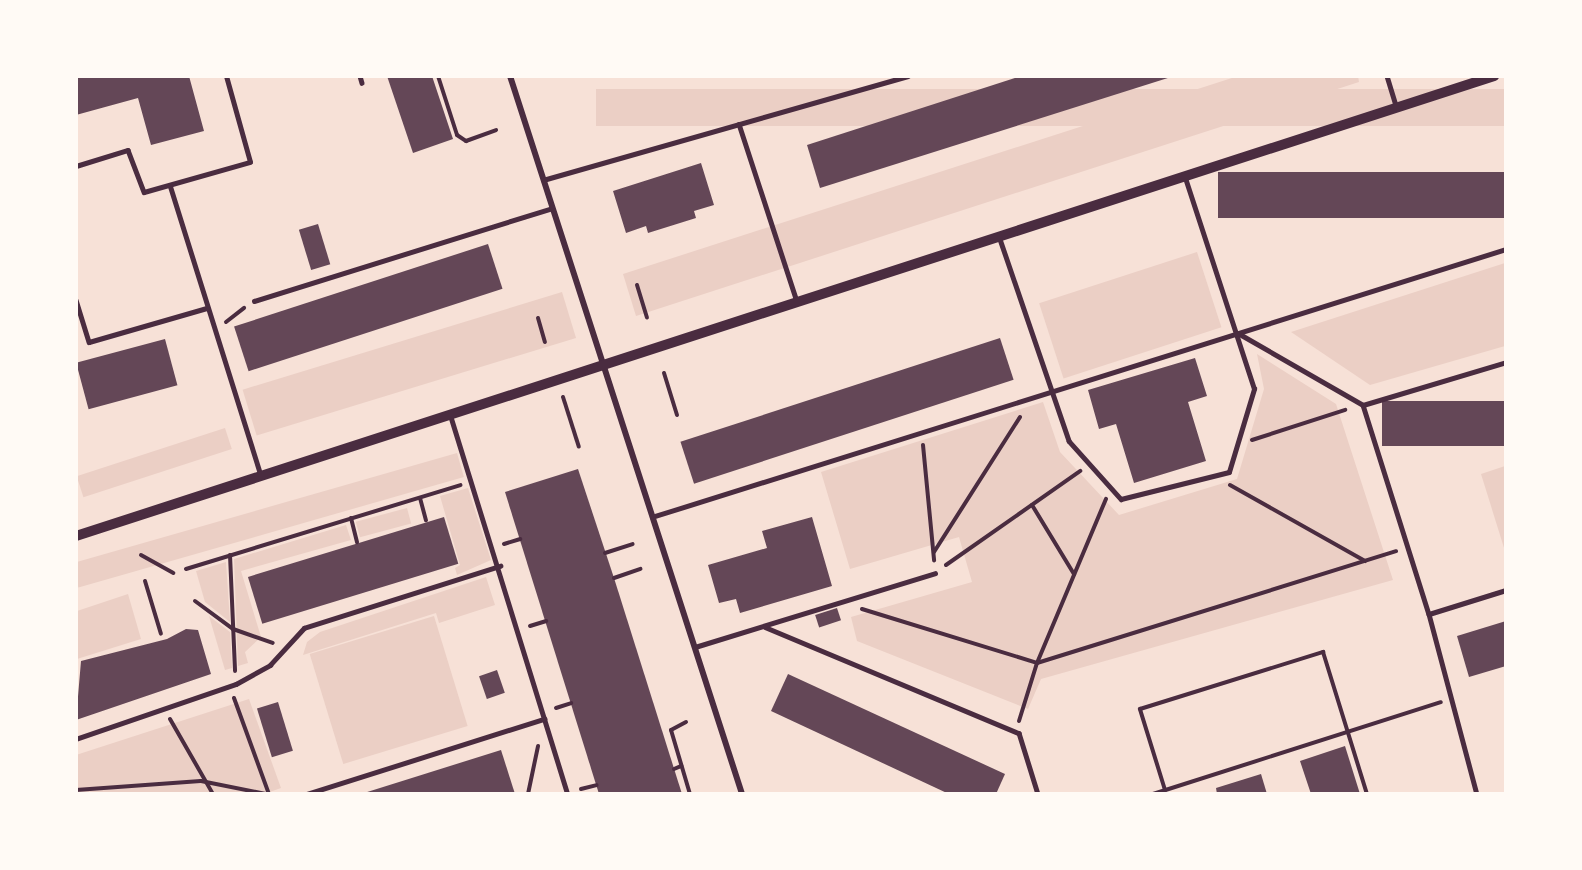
<!DOCTYPE html>
<html>
<head>
<meta charset="utf-8">
<style>
  body { margin:0 }
  #map { position:relative; width:1582px; height:870px; overflow:hidden; background:#f7e1d7; font-family:"Golos Text",sans-serif }
  div>[style] { position:absolute }
  [style*='--x'] { left:calc(var(--x)*1px); top:calc(var(--y)*1px); width:calc(var(--w)*1px); rotate:calc(var(--a)*1deg) }
  .green>* { inset:0; background:#ebcfc5; transform-origin:0 0 }
  .building>* { inset:0; background:#644757; transform-origin:0 0 }
  .path>* { height:4px; margin:-2px; padding:0 2px; transform-origin:2px; border-radius:2px; background:#4a2c40 }
  .service>* { height:4.5px; margin:-2.25px; padding:0 2.25px; transform-origin:2.25px; border-radius:2.25px; background:#4a2c40 }
  .minor>* { height:6px; margin:-3px; padding:0 3px; transform-origin:3px; border-radius:3px; background:#4a2c40 }
  .tertiary>* { height:10px; margin:-5px; padding:0 5px; transform-origin:5px; border-radius:5px; background:#4a2c40 }
  span { translate:-50% -50%; white-space:nowrap; text-align:center; line-height:1.15; -webkit-text-stroke:6px #fffaf5; paint-order:stroke }
  .frame { position:absolute; inset:0; border:78px solid #fffaf5; pointer-events:none }
</style>
</head>
<body>
<div id="map">
  <div class="green">
    <i style="clip-path:polygon(1358px 76px,1359px 82px,636px 316px,623px 274px,1235px 77px)"></i>
    <i style="left:1505px;top:89px;width:37px;height:909px;rotate:90deg"></i>
    <i style="left:1197px;top:252px;width:79px;height:166px;rotate:72deg"></i>
    <i style="clip-path:polygon(1505px 263px,1505px 346px,1370px 385px,1291px 332px)"></i>
    <i style="left:562px;top:292px;width:48px;height:334px;rotate:73deg"></i>
    <i style="clip-path:polygon(1257px 354px,1336px 404px,1393px 580px,1041px 679px,1028px 709px,857px 641px,851px 617px,972px 582px,959px 537px,850px 569px,821px 472px,1043px 402px,1060px 452px,1119px 515px,1237px 479px,1264px 389px)"></i>
    <i style="left:225px;top:428px;width:22px;height:156px;rotate:72deg"></i>
    <i style="left:457px;top:453px;width:25px;height:401px;rotate:74deg"></i>
    <i style="clip-path:polygon(1505px 466px,1506px 466px,1505px 551px,1481px 474px)"></i>
    <i style="clip-path:polygon(468px 488px,491px 560px,457px 575px,455px 568px,460px 565px,440px 496px)"></i>
    <i style="left:407px;top:508px;width:16px;height:53px;rotate:75deg"></i>
    <i style="clip-path:polygon(346px 525px,351px 540px,241px 571px,261px 637px,245px 652px,248px 663px,238px 666px,234px 559px)"></i>
    <i style="clip-path:polygon(226px 562px,230px 622px,205px 602px,196px 571px)"></i>
    <i style="clip-path:polygon(486px 577px,495px 605px,439px 623px,436px 613px,303px 655px,307px 642px,320px 632px)"></i>
    <i style="clip-path:polygon(128px 594px,141px 639px,77px 659px,77px 611px)"></i>
    <i style="clip-path:polygon(209px 616px,230px 632px,232px 668px,225px 670px)"></i>
    <i style="left:434px;top:616px;width:115px;height:130px;rotate:73deg"></i>
    <i style="clip-path:polygon(249px 699px,281px 788px,264px 794px,77px 793px,76px 755px)"></i>
  </div>
  <div class="building">
    <i style="clip-path:polygon(76px 76px,189px 76px,204px 131px,151px 145px,138px 98px,76px 115px)"></i>
    <i style="clip-path:polygon(387px 76px,432px 76px,453px 139px,413px 153px)"></i>
    <i style="clip-path:polygon(1021px 76px,1171px 77px,820px 188px,807px 145px)"></i>
    <i style="clip-path:polygon(701px 163px,714px 205px,694px 211px,696px 218px,648px 233px,646px 226px,626px 233px,613px 191px)"></i>
    <i style="left:1506px;top:172px;width:46px;height:288px;rotate:90deg"></i>
    <i style="left:318px;top:224px;width:42px;height:20px;rotate:73deg"></i>
    <i style="left:488px;top:244px;width:47px;height:267px;rotate:72deg"></i>
    <i style="left:1000px;top:338px;width:44px;height:336px;rotate:72deg"></i>
    <i style="left:165px;top:339px;width:48px;height:92px;rotate:75deg"></i>
    <i style="clip-path:polygon(1195px 358px,1207px 396px,1188px 402px,1206px 461px,1134px 483px,1116px 424px,1099px 429px,1088px 390px)"></i>
    <i style="left:1506px;top:401px;width:45px;height:124px;rotate:90deg"></i>
    <i style="clip-path:polygon(578px 469px,614px 578px,682px 794px,599px 794px,505px 492px)"></i>
    <i style="left:444px;top:517px;width:49px;height:205px;rotate:73deg"></i>
    <i style="clip-path:polygon(812px 517px,832px 586px,740px 613px,736px 599px,719px 603px,708px 565px,767px 548px,762px 531px)"></i>
    <i style="left:837px;top:608px;width:13px;height:23px;rotate:72deg"></i>
    <i style="clip-path:polygon(1506px 621px,1506px 666px,1469px 677px,1457px 636px)"></i>
    <i style="clip-path:polygon(186px 629px,198px 630px,211px 674px,76px 720px,81px 661px,167px 639px)"></i>
    <i style="left:497px;top:670px;width:24px;height:19px;rotate:71deg"></i>
    <i style="clip-path:polygon(788px 674px,1005px 774px,996px 794px,949px 794px,771px 711px)"></i>
    <i style="left:278px;top:702px;width:51px;height:22px;rotate:73deg"></i>
    <i style="clip-path:polygon(1345px 746px,1360px 794px,1311px 794px,1300px 761px)"></i>
    <i style="clip-path:polygon(501px 750px,515px 794px,364px 794px,364px 793px)"></i>
    <i style="clip-path:polygon(1261px 774px,1267px 794px,1217px 794px,1216px 788px)"></i>
  </div>
  <div class="path">
    <i style="--x:438;--y:76;--w:62;--a:72.1"></i>
    <i style="--x:457;--y:135;--w:11;--a:34"></i>
    <i style="--x:466;--y:141;--w:32;--a:-20"></i>
    <i style="--x:637;--y:285;--w:34;--a:73"></i>
    <i style="--x:538;--y:318;--w:25;--a:74"></i>
    <i style="--x:226;--y:322;--w:23;--a:-38"></i>
    <i style="--x:664;--y:373;--w:44;--a:72.8"></i>
    <i style="--x:563;--y:397;--w:52;--a:72.3"></i>
    <i style="--x:1252;--y:440;--w:98;--a:-17.9"></i>
    <i style="--x:923;--y:445;--w:116;--a:84.5"></i>
    <i style="--x:1230;--y:485;--w:155;--a:29.4"></i>
    <i style="--x:420;--y:498;--w:23;--a:75"></i>
    <i style="--x:1032;--y:505;--w:81;--a:58.7"></i>
    <i style="--x:351;--y:518;--w:25;--a:76"></i>
    <i style="--x:504;--y:544;--w:17;--a:-17"></i>
    <i style="--x:934;--y:552;--w:160;--a:-57.5"></i>
    <i style="--x:605;--y:553;--w:29;--a:-18"></i>
    <i style="--x:141;--y:555;--w:37;--a:29"></i>
    <i style="--x:230;--y:555;--w:116;--a:87.5"></i>
    <i style="--x:946;--y:565;--w:164;--a:-35"></i>
    <i style="--x:186;--y:569;--w:287;--a:-17"></i>
    <i style="--x:614;--y:578;--w:28;--a:-19"></i>
    <i style="--x:145;--y:581;--w:55;--a:73.2"></i>
    <i style="--x:195;--y:601;--w:47;--a:36.4"></i>
    <i style="--x:233;--y:629;--w:42;--a:19.3"></i>
    <i style="--x:862;--y:609;--w:183;--a:17.1"></i>
    <i style="--x:1037;--y:663;--w:178;--a:-67.2"></i>
    <i style="--x:530;--y:626;--w:17;--a:-17"></i>
    <i style="--x:234;--y:698;--w:102;--a:70"></i>
    <i style="--x:556;--y:708;--w:16;--a:-18"></i>
    <i style="--x:170;--y:719;--w:86;--a:60.2"></i>
    <i style="--x:1019;--y:721;--w:61;--a:-72.8"></i>
    <i style="--x:1037;--y:663;--w:376;--a:-17.3"></i>
    <i style="--x:686;--y:722;--w:17;--a:152"></i>
    <i style="--x:671;--y:730;--w:67;--a:73.5"></i>
    <i style="--x:674;--y:769;--w:8;--a:-23"></i>
    <i style="--x:581;--y:789;--w:16;--a:-14"></i>
    <i style="--x:76;--y:790;--w:125;--a:-4.1"></i>
    <i style="--x:201;--y:781;--w:66;--a:11.3"></i>
    <i style="--x:1165;--y:790;--w:85;--a:-107.2"></i>
    <i style="--x:1140;--y:709;--w:192;--a:-17.3"></i>
    <i style="--x:1323;--y:652;--w:149;--a:72.8"></i>
    <i style="--x:528;--y:794;--w:49;--a:-78.2"></i>
    <i style="--x:1153;--y:794;--w:302;--a:-17.7"></i>
  </div>
  <div class="service">
    <i style="--x:360;--y:76;--w:7;--a:74"></i>
    <i style="--x:1387;--y:76;--w:34;--a:73"></i>
    <i style="--x:739;--y:124;--w:186;--a:71.9"></i>
    <i style="--x:76;--y:166;--w:54;--a:-17.1"></i>
    <i style="--x:128;--y:150;--w:45;--a:69.1"></i>
    <i style="--x:144;--y:192;--w:110;--a:-15.8"></i>
    <i style="--x:250;--y:162;--w:89;--a:-105.6"></i>
    <i style="--x:543;--y:180;--w:379;--a:-15.9"></i>
    <i style="--x:170;--y:185;--w:304;--a:72.6"></i>
    <i style="--x:1000;--y:239;--w:213;--a:71.1"></i>
    <i style="--x:1069;--y:441;--w:78;--a:48.1"></i>
    <i style="--x:1121;--y:499;--w:111;--a:-14"></i>
    <i style="--x:1229;--y:472;--w:87;--a:-73.2"></i>
    <i style="--x:1254;--y:389;--w:222;--a:-108.1"></i>
    <i style="--x:76;--y:300;--w:44;--a:72.8"></i>
    <i style="--x:89;--y:342;--w:123;--a:-16.1"></i>
    <i style="--x:254;--y:301;--w:312;--a:-17.3"></i>
    <i style="--x:1238;--y:333;--w:144;--a:29.9"></i>
    <i style="--x:1363;--y:405;--w:149;--a:-16.7"></i>
    <i style="--x:1363;--y:405;--w:219;--a:72.5"></i>
    <i style="--x:1429;--y:614;--w:186;--a:75.1"></i>
    <i style="--x:451;--y:417;--w:395;--a:72.8"></i>
    <i style="--x:652;--y:517;--w:895;--a:-17.42"></i>
    <i style="--x:1429;--y:614;--w:81;--a:-17.3"></i>
    <i style="--x:765;--y:627;--w:275;--a:22.7"></i>
    <i style="--x:1019;--y:733;--w:64;--a:72.7"></i>
    <i style="--x:695;--y:647;--w:251;--a:-17.1"></i>
    <i style="--x:76;--y:739;--w:169;--a:-19"></i>
    <i style="--x:236;--y:684;--w:39;--a:-29"></i>
    <i style="--x:270;--y:665;--w:50;--a:-47.4"></i>
    <i style="--x:304;--y:628;--w:206;--a:-17.6"></i>
    <i style="--x:307;--y:794;--w:249;--a:-17.6"></i>
  </div>
  <div class="minor">
    <i style="--x:510;--y:76;--w:755;--a:72.09"></i>
  </div>
  <div class="tertiary">
    <i style="--x:76;--y:536;--w:1491;--a:-17.97"></i>
  </div>
  <div class="frame"></div>
</div>
</body>
</html>
